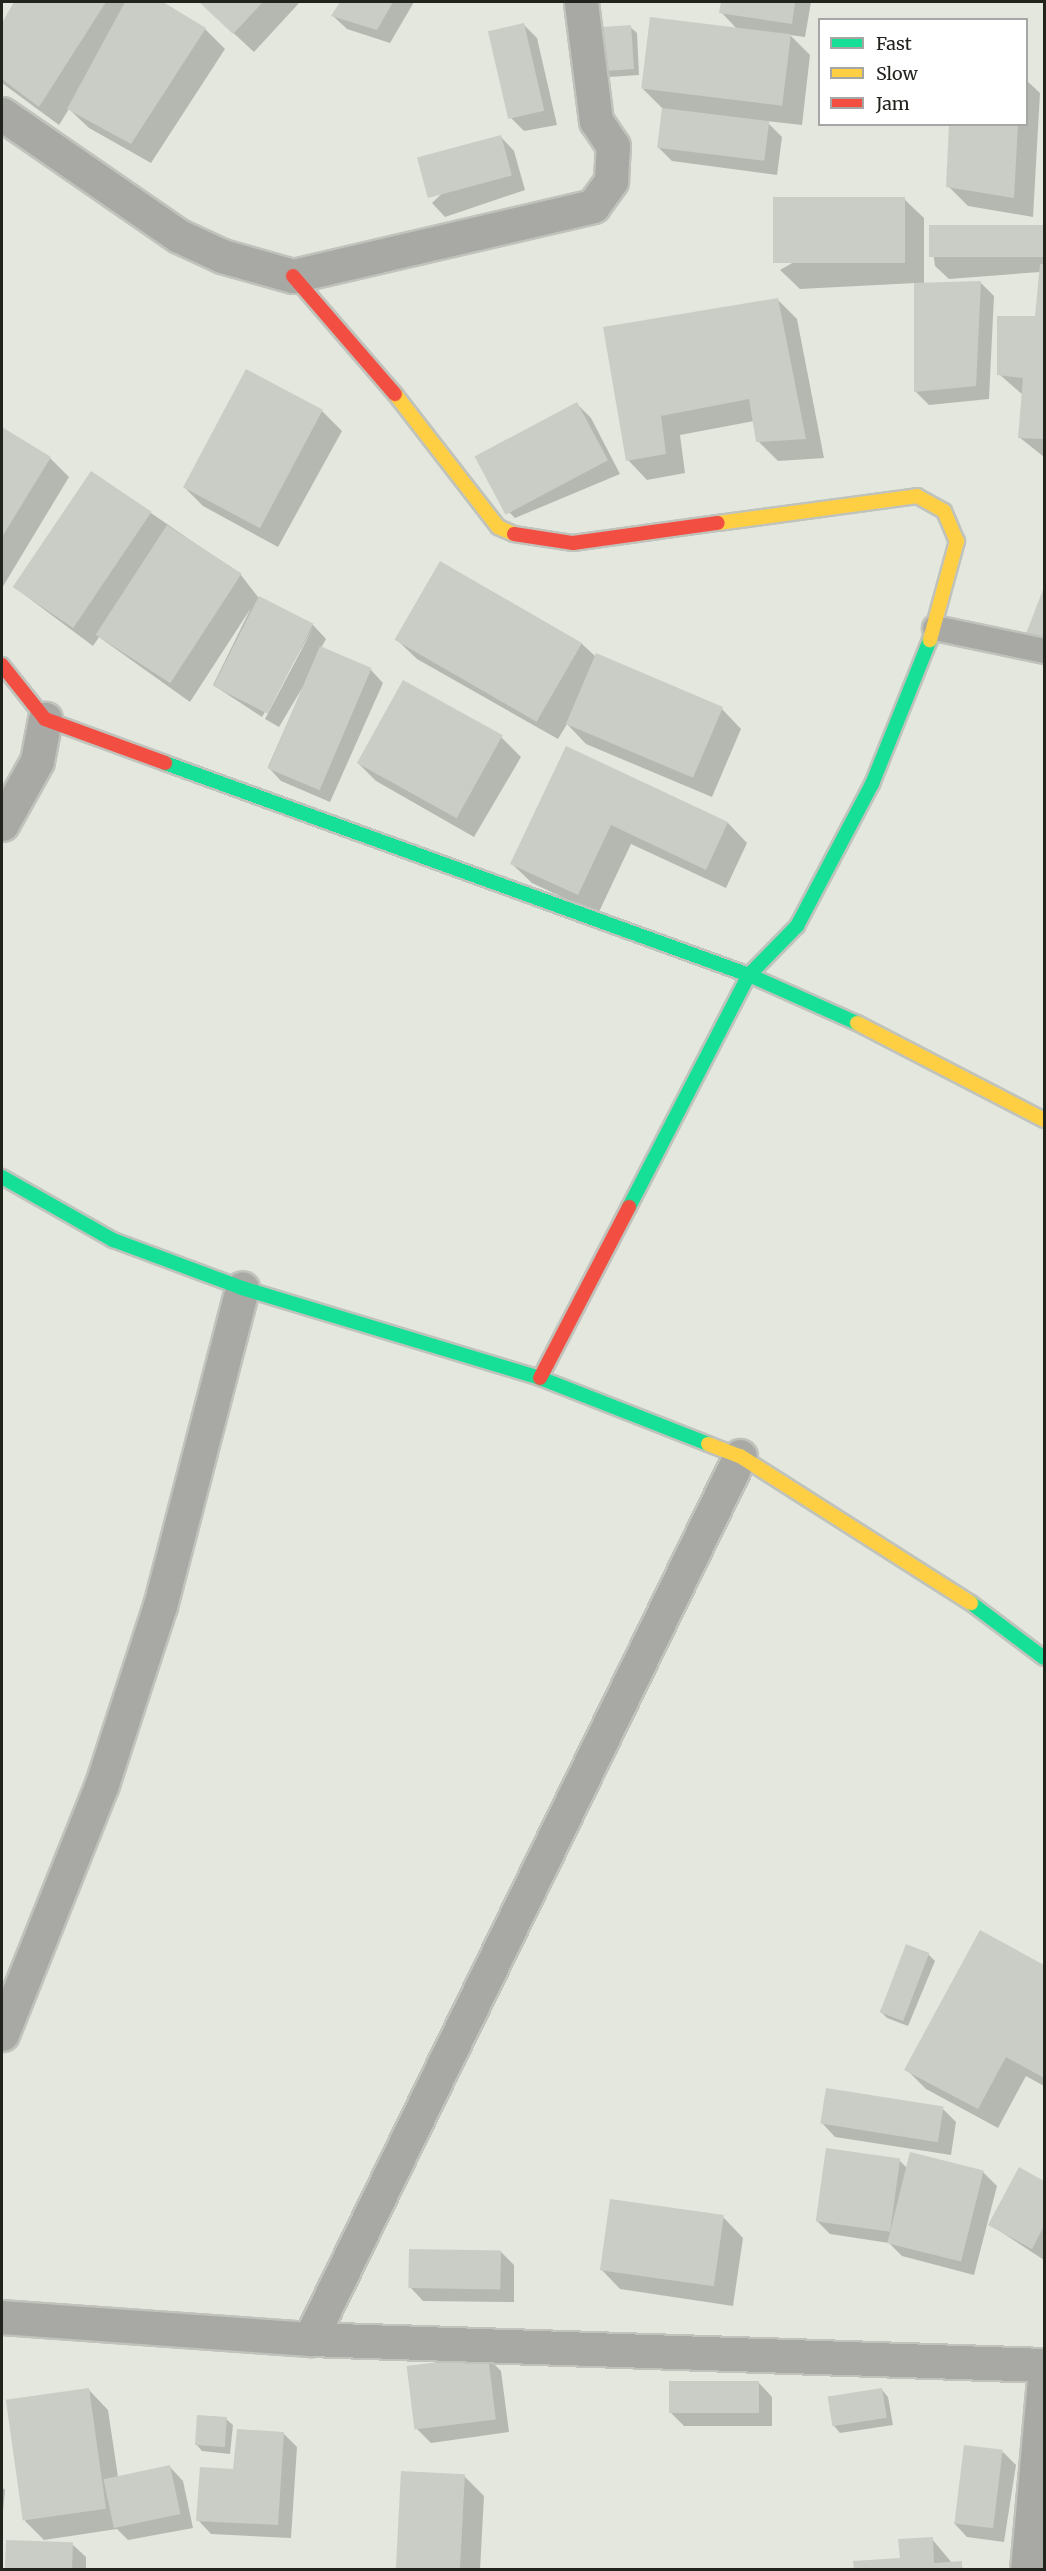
<!DOCTYPE html>
<html>
<head>
<meta charset="utf-8">
<style>
  body { margin:0 }
  #map { position:relative; width:1046px; height:2571px; overflow:hidden; background:#e3e7de; font-family:Merriweather,serif }
  div>[style] { position:absolute }
  [style*='--x'] { left:calc(var(--x)*1px); top:calc(var(--y)*1px); width:calc(var(--w)*1px); rotate:calc(var(--a)*1deg) }
  .shadow>* { inset:0; background:#0003 }
  .building>* { inset:0; background:#c9cdc6; transform-origin:0 0 }
  .roads { filter:drop-shadow(2px 0 #c0c3bc) drop-shadow(-2px 0 #c0c3bc) drop-shadow(0 2px #c0c3bc) drop-shadow(0 -2px #c0c3bc) }
  .lane>* { height:24px; margin:-12px; padding:0 12px; transform-origin:12px; border-radius:12px; background:#a8a8a4 }
  .street>* { height:33px; margin:-16.5px; padding:0 16.5px; transform-origin:16.5px; border-radius:16.5px; background:#a8a8a4 }
  .fast>* { height:14px; margin:-7px; padding:0 7px; transform-origin:7px; border-radius:7px; background:#16e098 }
  .slow>* { height:14px; margin:-7px; padding:0 7px; transform-origin:7px; border-radius:7px; background:#ffcf43 }
  .jam>* { height:14px; margin:-7px; padding:0 7px; transform-origin:7px; border-radius:7px; background:#f24e42 }
  span { translate:-50% -50%; white-space:nowrap; text-align:center; line-height:1.15; -webkit-text-stroke:5px #fff; paint-order:stroke }
  .frame { position:absolute; inset:0; border:3px solid #21231d; pointer-events:none }
  .legend { position:absolute; left:818px; top:18px; width:210px; height:108px; box-sizing:border-box; background:#fff; border:2px solid #a6a7a5; margin:0; padding:8px 10px; list-style:none; font-size:18px; color:#21231d }
  .legend li { display:flex; align-items:center; gap:12px; height:30px }
  .legend b { width:30px; border:2px solid #a6a7a5 }
</style>
</head>
<body>
<div id="map">
  <div class="shadow">
    <i style="clip-path:polygon(16px 2px,160px 2px,205px 29px,225px 49px,151px 163px,89px 128px,69px 109px,59px 125px,2px 83px,2px 26px)"></i>
    <i style="clip-path:polygon(200px 2px,300px 2px,254px 52px)"></i>
    <i style="clip-path:polygon(342px 2px,414px 2px,390px 43px,347px 29px,333px 16px)"></i>
    <i style="clip-path:polygon(722px 2px,811px 2px,805px 37px,790px 35px,810px 55px,802px 125px,766px 121px,782px 137px,777px 175px,672px 161px,658px 147px,663px 109px,643px 89px,737px 29px,721px 12px)"></i>
    <i style="clip-path:polygon(524px 25px,537px 38px,557px 125px,524px 131px,510px 117px)"></i>
    <i style="clip-path:polygon(630px 27px,637px 33px,639px 75px,609px 77px,603px 70px)"></i>
    <i style="clip-path:polygon(1026px 80px,1040px 93px,1033px 217px,968px 206px,948px 186px,951px 124px,1026px 124px)"></i>
    <i style="clip-path:polygon(501px 137px,514px 151px,525px 190px,445px 217px,432px 203px)"></i>
    <i style="clip-path:polygon(904px 199px,924px 218px,924px 285px,980px 282px,994px 296px,989px 399px,929px 405px,916px 392px,916px 283px,800px 289px,780px 270px)"></i>
    <i style="clip-path:polygon(1044px 227px,1044px 457px,1019px 437px,1023px 395px,999px 374px,1036px 318px,1040px 272px,949px 279px,935px 266px,931px 237px)"></i>
    <i style="clip-path:polygon(777px 299px,797px 319px,824px 458px,778px 461px,758px 441px,754px 421px,680px 435px,685px 473px,647px 480px,628px 460px,604px 328px)"></i>
    <i style="clip-path:polygon(577px 404px,591px 418px,620px 474px,515px 518px,501px 504px)"></i>
    <i style="clip-path:polygon(322px 411px,342px 431px,278px 547px,203px 506px,184px 487px)"></i>
    <i style="clip-path:polygon(2px 428px,50px 458px,69px 477px,2px 588px)"></i>
    <i style="clip-path:polygon(151px 513px,241px 575px,258px 597px,313px 625px,326px 639px,321px 648px,370px 669px,383px 683px,330px 802px,281px 781px,268px 767px,304px 685px,279px 727px,265px 719px,313px 628px,262px 717px,213px 685px,251px 608px,190px 702px,99px 637px,93px 646px,14px 587px)"></i>
    <i style="clip-path:polygon(441px 563px,582px 644px,596px 657px,722px 709px,741px 729px,712px 797px,586px 744px,567px 724px,558px 739px,417px 659px,397px 640px)"></i>
    <i style="clip-path:polygon(1044px 591px,1044px 658px,1026px 639px)"></i>
    <i style="clip-path:polygon(501px 737px,521px 757px,474px 837px,376px 781px,357px 762px)"></i>
    <i style="clip-path:polygon(567px 748px,728px 823px,747px 843px,726px 888px,631px 844px,598px 914px,532px 883px,512px 864px)"></i>
    <i style="clip-path:polygon(981px 1932px,1044px 1966px,1044px 2086px,1026px 2076px,998px 2128px,926px 2089px,906px 2069px)"></i>
    <i style="clip-path:polygon(928px 1954px,935px 1961px,908px 2026px,887px 2018px,880px 2011px)"></i>
    <i style="clip-path:polygon(943px 2109px,956px 2122px,951px 2155px,835px 2137px,822px 2123px)"></i>
    <i style="clip-path:polygon(899px 2160px,908px 2169px,983px 2172px,997px 2186px,974px 2275px,902px 2256px,889px 2243px,830px 2234px,816px 2220px)"></i>
    <i style="clip-path:polygon(1020px 2169px,1044px 2183px,1044px 2260px,989px 2224px)"></i>
    <i style="clip-path:polygon(612px 2201px,724px 2218px,743px 2238px,733px 2306px,620px 2289px,601px 2269px)"></i>
    <i style="clip-path:polygon(501px 2252px,514px 2265px,514px 2302px,423px 2301px,410px 2287px)"></i>
    <i style="clip-path:polygon(487px 2357px,501px 2371px,509px 2432px,431px 2443px,417px 2429px)"></i>
    <i style="clip-path:polygon(759px 2383px,772px 2397px,772px 2426px,684px 2426px,670px 2412px)"></i>
    <i style="clip-path:polygon(89px 2390px,108px 2410px,118px 2477px,170px 2467px,183px 2481px,193px 2528px,128px 2540px,117px 2529px,44px 2540px,25px 2521px)"></i>
    <i style="clip-path:polygon(882px 2390px,888px 2397px,893px 2425px,840px 2433px,834px 2426px)"></i>
    <i style="clip-path:polygon(226px 2419px,233px 2425px,230px 2454px,202px 2451px,196px 2444px)"></i>
    <i style="clip-path:polygon(284px 2434px,297px 2447px,291px 2538px,211px 2534px,198px 2520px)"></i>
    <i style="clip-path:polygon(1003px 2452px,1016px 2465px,1004px 2542px,967px 2537px,954px 2523px)"></i>
    <i style="clip-path:polygon(464px 2476px,484px 2496px,480px 2570px,397px 2570px)"></i>
    <i style="clip-path:polygon(2px 2487px,5px 2490px,2px 2522px)"></i>
    <i style="clip-path:polygon(932px 2539px,952px 2563px,968px 2570px,855px 2570px,901px 2560px)"></i>
    <i style="clip-path:polygon(72px 2544px,86px 2557px,86px 2570px,6px 2570px)"></i>
  </div>
  <div class="building">
    <i style="clip-path:polygon(14px 2px,106px 2px,39px 107px,2px 79px,2px 23px)"></i>
    <i style="clip-path:polygon(125px 2px,163px 2px,206px 28px,131px 144px,67px 109px)"></i>
    <i style="clip-path:polygon(199px 2px,263px 2px,233px 34px)"></i>
    <i style="clip-path:polygon(340px 2px,393px 2px,377px 30px,331px 16px)"></i>
    <i style="clip-path:polygon(721px 2px,795px 2px,792px 24px,719px 13px)"></i>
    <i style="left:650px;top:17px;width:142px;height:72px;rotate:7deg"></i>
    <i style="left:524px;top:23px;width:90px;height:37px;rotate:77deg"></i>
    <i style="left:631px;top:25px;width:44px;height:33px;rotate:86deg"></i>
    <i style="left:662px;top:108px;width:108px;height:40px;rotate:7deg"></i>
    <i style="clip-path:polygon(949px 124px,1018px 124px,1014px 198px,946px 187px)"></i>
    <i style="left:501px;top:135px;width:42px;height:87px;rotate:75deg"></i>
    <i style="left:905px;top:197px;width:66px;height:132px;rotate:90deg"></i>
    <i style="left:1044px;top:225px;width:32px;height:115px;rotate:90deg"></i>
    <i style="clip-path:polygon(1040px 264px,1044px 264px,1044px 439px,1018px 438px,1023px 378px,997px 375px,997px 316px,1035px 316px)"></i>
    <i style="clip-path:polygon(981px 281px,976px 386px,914px 392px,914px 283px)"></i>
    <i style="clip-path:polygon(778px 298px,806px 439px,756px 442px,749px 399px,661px 416px,666px 454px,626px 461px,603px 327px)"></i>
    <i style="left:246px;top:369px;width:87px;height:134px;rotate:28deg"></i>
    <i style="left:577px;top:402px;width:66px;height:116px;rotate:62deg"></i>
    <i style="clip-path:polygon(2px 427px,51px 457px,2px 537px)"></i>
    <i style="left:91px;top:471px;width:73px;height:140px;rotate:34deg"></i>
    <i style="left:167px;top:525px;width:89px;height:131px;rotate:33deg"></i>
    <i style="left:440px;top:561px;width:164px;height:91px;rotate:30deg"></i>
    <i style="clip-path:polygon(1044px 587px,1044px 643px,1024px 639px)"></i>
    <i style="left:259px;top:596px;width:61px;height:101px;rotate:27deg"></i>
    <i style="left:320px;top:646px;width:56px;height:133px;rotate:23deg"></i>
    <i style="left:596px;top:653px;width:138px;height:77px;rotate:23deg"></i>
    <i style="left:403px;top:680px;width:114px;height:95px;rotate:29deg"></i>
    <i style="clip-path:polygon(566px 746px,728px 822px,706px 870px,611px 825px,578px 895px,510px 864px)"></i>
    <i style="clip-path:polygon(980px 1930px,1044px 1965px,1044px 2078px,1006px 2057px,978px 2109px,904px 2070px)"></i>
    <i style="left:906px;top:1944px;width:25px;height:73px;rotate:21deg"></i>
    <i style="left:826px;top:2088px;width:119px;height:36px;rotate:9deg"></i>
    <i style="left:826px;top:2148px;width:75px;height:74px;rotate:8deg"></i>
    <i style="left:910px;top:2152px;width:76px;height:94px;rotate:14deg"></i>
    <i style="clip-path:polygon(1019px 2167px,1044px 2181px,1044px 2226px,1032px 2249px,988px 2225px)"></i>
    <i style="left:610px;top:2199px;width:115px;height:72px;rotate:8deg"></i>
    <i style="left:409px;top:2249px;width:92px;height:39px;rotate:1deg"></i>
    <i style="left:488px;top:2356px;width:64px;height:82px;rotate:83deg"></i>
    <i style="left:669px;top:2381px;width:90px;height:32px"></i>
    <i style="left:89px;top:2388px;width:122px;height:84px;rotate:82deg"></i>
    <i style="left:882px;top:2388px;width:30px;height:55px;rotate:81deg"></i>
    <i style="left:197px;top:2415px;width:30px;height:30px;rotate:4deg"></i>
    <i style="clip-path:polygon(237px 2429px,284px 2432px,278px 2525px,196px 2521px,200px 2467px,233px 2469px)"></i>
    <i style="left:964px;top:2445px;width:39px;height:79px;rotate:7deg"></i>
    <i style="left:170px;top:2465px;width:50px;height:68px;rotate:78deg"></i>
    <i style="left:401px;top:2471px;width:64px;height:99px;rotate:3deg"></i>
    <i style="clip-path:polygon(933px 2537px,934px 2563px,962px 2561px,962px 2570px,854px 2570px,853px 2561px,900px 2558px,898px 2539px)"></i>
    <i style="left:6px;top:2540px;width:67px;height:30px;rotate:2deg"></i>
  </div>
  <div class="roads">
    <div class="lane">
      <i style="--x:935;--y:628;--w:111;--a:11.9"></i>
    </div>
    <div class="street">
      <i style="--x:2;--y:114;--w:215;--a:34.6"></i>
      <i style="--x:179;--y:236;--w:47;--a:24.9"></i>
      <i style="--x:222;--y:256;--w:74;--a:15.7"></i>
      <i style="--x:293;--y:276;--w:308;--a:-13.1"></i>
      <i style="--x:593;--y:206;--w:31;--a:-54"></i>
      <i style="--x:611;--y:181;--w:35;--a:-87"></i>
      <i style="--x:613;--y:146;--w:30;--a:-124"></i>
      <i style="--x:596;--y:121;--w:120;--a:-97.2"></i>
      <i style="--x:2;--y:824;--w:72;--a:-60.9"></i>
      <i style="--x:37;--y:761;--w:43;--a:-79.2"></i>
      <i style="--x:2;--y:2034;--w:269;--a:-68.2"></i>
      <i style="--x:102;--y:1784;--w:187;--a:-72"></i>
      <i style="--x:160;--y:1606;--w:328;--a:-75.5"></i>
      <i style="--x:2;--y:2317;--w:309;--a:4.1"></i>
      <i style="--x:310;--y:2339;--w:734;--a:2.03"></i>
      <i style="--x:310;--y:2339;--w:982;--a:-64.04"></i>
      <i style="--x:1027;--y:2570;--w:192;--a:-84.9"></i>
    </div>
    <div class="fast">
      <i style="--x:165;--y:763;--w:621;--a:19.95"></i>
      <i style="--x:749;--y:975;--w:118;--a:24"></i>
      <i style="--x:2;--y:1177;--w:128;--a:29.6"></i>
      <i style="--x:113;--y:1240;--w:138;--a:20.4"></i>
      <i style="--x:242;--y:1288;--w:311;--a:16.8"></i>
      <i style="--x:540;--y:1378;--w:180;--a:21.4"></i>
      <i style="--x:629;--y:1207;--w:261;--a:-62.7"></i>
      <i style="--x:749;--y:975;--w:69;--a:-45.6"></i>
      <i style="--x:797;--y:926;--w:161;--a:-62.2"></i>
      <i style="--x:872;--y:784;--w:155;--a:-68.1"></i>
      <i style="--x:971;--y:1603;--w:91;--a:37"></i>
    </div>
    <div class="slow">
      <i style="--x:395;--y:394;--w:168;--a:52.2"></i>
      <i style="--x:498;--y:527;--w:17;--a:24"></i>
      <i style="--x:718;--y:523;--w:201;--a:-7.7"></i>
      <i style="--x:917;--y:496;--w:31;--a:29"></i>
      <i style="--x:944;--y:511;--w:33;--a:67"></i>
      <i style="--x:957;--y:541;--w:103;--a:105.3"></i>
      <i style="--x:857;--y:1023;--w:211;--a:27.4"></i>
      <i style="--x:708;--y:1444;--w:34;--a:21"></i>
      <i style="--x:740;--y:1456;--w:274;--a:32.5"></i>
    </div>
    <div class="jam">
      <i style="--x:293;--y:276;--w:156;--a:49.2"></i>
      <i style="--x:514;--y:534;--w:60;--a:8.7"></i>
      <i style="--x:573;--y:543;--w:146;--a:-7.9"></i>
      <i style="--x:2;--y:665;--w:69;--a:51.5"></i>
      <i style="--x:45;--y:719;--w:128;--a:20.1"></i>
      <i style="--x:540;--y:1378;--w:193;--a:-62.5"></i>
    </div>
  </div>
  <div class="frame"></div>
  <ul class="legend">
  <li><b style="height:8px;background:#16e098"></b>Fast</li>
  <li><b style="height:8px;background:#ffcf43"></b>Slow</li>
  <li><b style="height:8px;background:#f24e42"></b>Jam</li>
  </ul>
</div>
</body>
</html>
